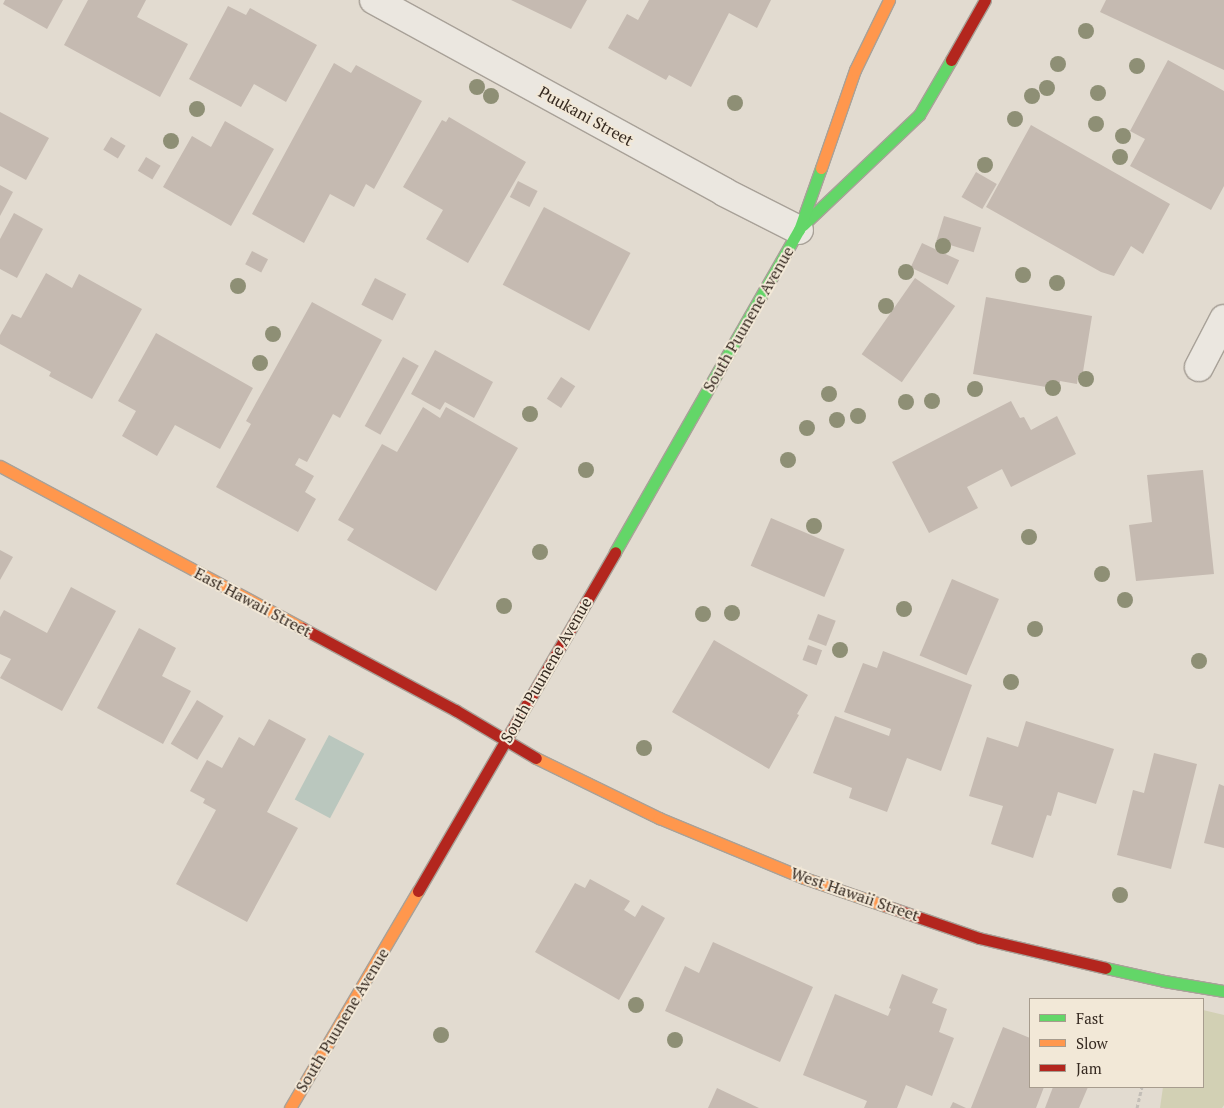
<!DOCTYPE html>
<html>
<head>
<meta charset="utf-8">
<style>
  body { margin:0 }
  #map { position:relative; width:1224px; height:1108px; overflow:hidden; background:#e2dbd0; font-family:"PT Serif",serif }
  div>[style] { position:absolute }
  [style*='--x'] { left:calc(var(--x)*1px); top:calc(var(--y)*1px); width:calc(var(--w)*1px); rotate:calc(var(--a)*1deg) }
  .green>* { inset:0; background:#d2d0b4 }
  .water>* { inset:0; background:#bac7be; transform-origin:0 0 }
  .building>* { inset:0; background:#c5bab1; transform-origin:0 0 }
  .path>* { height:3px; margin-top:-1.5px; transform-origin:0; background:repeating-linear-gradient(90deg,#c3beb7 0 4px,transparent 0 6.5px) }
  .roads { filter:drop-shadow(1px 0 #a8a198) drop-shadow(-1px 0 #a8a198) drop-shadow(0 1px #a8a198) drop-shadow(0 -1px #a8a198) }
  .street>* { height:28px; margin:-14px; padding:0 14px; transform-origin:14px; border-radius:14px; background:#ebe7e0 }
  .fast>* { height:11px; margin:-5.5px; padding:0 5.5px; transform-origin:5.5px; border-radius:5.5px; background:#63d668 }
  .slow>* { height:11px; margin:-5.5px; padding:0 5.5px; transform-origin:5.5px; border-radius:5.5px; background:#ff974d }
  .jam>* { height:11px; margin:-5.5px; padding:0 5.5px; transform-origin:5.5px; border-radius:5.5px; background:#b3261e }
  .trees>* { width:16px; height:16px; margin:-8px; border-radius:50%; background:#8e8f75 }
  span { translate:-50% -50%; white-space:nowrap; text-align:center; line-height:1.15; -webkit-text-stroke:4px #f2e8d7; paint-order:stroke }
  .street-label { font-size:16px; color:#362a21 }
  .legend { position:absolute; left:1029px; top:998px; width:175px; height:90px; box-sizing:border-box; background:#f2e8d7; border:1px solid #a79c8e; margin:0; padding:6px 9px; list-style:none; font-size:15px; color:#362a21 }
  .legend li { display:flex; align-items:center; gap:10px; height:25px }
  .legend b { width:25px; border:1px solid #a79c8e }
</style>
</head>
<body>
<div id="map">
  <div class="green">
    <i style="clip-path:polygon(1203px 1010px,1224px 1015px,1224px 1105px,1222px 1108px,1160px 1108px,1163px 1087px,1203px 1087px)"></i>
  </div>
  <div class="water">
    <i style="left:329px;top:735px;width:40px;height:73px;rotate:28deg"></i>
  </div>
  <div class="building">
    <i style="clip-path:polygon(5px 0,63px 0,47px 29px,3px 4px)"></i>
    <i style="clip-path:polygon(88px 0,146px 0,137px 17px,188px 44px,160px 97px,64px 45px)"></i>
    <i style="clip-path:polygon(511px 0,587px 0,571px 29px)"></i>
    <i style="clip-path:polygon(649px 0,771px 0,757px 28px,729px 13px,691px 87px,669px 75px,666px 80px,608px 48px,627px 14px,638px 20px)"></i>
    <i style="clip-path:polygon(1106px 0,1224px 0,1224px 70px,1100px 12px)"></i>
    <i style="clip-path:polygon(228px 6px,246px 15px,250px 8px,317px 45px,286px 102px,254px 84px,241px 107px,189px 79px)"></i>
    <i style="clip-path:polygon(1168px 60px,1224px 91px,1224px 186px,1211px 210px,1130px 166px,1145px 139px,1130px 131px)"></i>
    <i style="clip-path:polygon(334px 63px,351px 73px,356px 65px,422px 101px,374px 189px,366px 184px,354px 207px,330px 194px,304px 243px,252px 214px)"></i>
    <i style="clip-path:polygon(0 112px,49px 138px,26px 180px,0 166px)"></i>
    <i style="clip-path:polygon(449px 117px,526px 162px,468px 263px,426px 239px,443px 210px,403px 187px,442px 120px,446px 122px)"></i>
    <i style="clip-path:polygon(225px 121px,274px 149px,231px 226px,163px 187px,192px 136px,211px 147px)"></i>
    <i style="clip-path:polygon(1031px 125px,1170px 204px,1143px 254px,1131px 246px,1114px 276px,1101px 272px,986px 207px)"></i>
    <i style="left:111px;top:137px;width:17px;height:15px;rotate:31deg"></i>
    <i style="left:146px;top:157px;width:17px;height:16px;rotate:31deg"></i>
    <i style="left:976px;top:172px;width:24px;height:29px;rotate:30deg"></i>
    <i style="left:518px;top:181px;width:22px;height:18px;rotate:27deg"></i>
    <i style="clip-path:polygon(0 185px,13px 192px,0 216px)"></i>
    <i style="left:544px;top:207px;width:98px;height:88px;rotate:28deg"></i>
    <i style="clip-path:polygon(14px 213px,43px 229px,17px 278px,0 269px,0 239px)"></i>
    <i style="left:944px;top:216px;width:39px;height:26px;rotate:17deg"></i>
    <i style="left:922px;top:243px;width:41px;height:27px;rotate:25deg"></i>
    <i style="left:252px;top:251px;width:18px;height:15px;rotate:27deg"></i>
    <i style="clip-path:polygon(46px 273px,72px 288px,79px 274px,142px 309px,92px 399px,49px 376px,51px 372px,0 344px,0 335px,12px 314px,21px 318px)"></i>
    <i style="left:375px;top:278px;width:35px;height:30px;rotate:27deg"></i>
    <i style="left:915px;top:278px;width:49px;height:93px;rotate:35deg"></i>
    <i style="clip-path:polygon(986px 297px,1092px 316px,1082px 378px,1078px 377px,1077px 384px,1060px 381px,1059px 385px,1047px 383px,1046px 387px,973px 374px)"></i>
    <i style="clip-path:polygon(312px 302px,382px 340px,340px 418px,333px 414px,307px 462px,299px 458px,295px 465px,314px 476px,305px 492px,316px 499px,298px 532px,216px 487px,251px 424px,246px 421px)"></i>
    <i style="clip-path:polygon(156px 333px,253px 388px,220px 449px,175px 425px,157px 456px,122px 436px,136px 411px,118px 401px)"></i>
    <i style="clip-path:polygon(435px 350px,493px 382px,474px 418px,445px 402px,440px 410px,411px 394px)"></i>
    <i style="left:403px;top:357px;width:18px;height:79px;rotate:29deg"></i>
    <i style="left:561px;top:377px;width:17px;height:26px;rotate:33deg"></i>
    <i style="clip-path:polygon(1011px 401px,1020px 418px,1024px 417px,1031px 430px,1057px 416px,1076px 454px,1011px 487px,1002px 469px,967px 487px,978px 508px,929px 533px,892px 462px)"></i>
    <i style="clip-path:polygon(423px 407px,440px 418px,446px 407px,518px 448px,436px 591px,347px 540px,354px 529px,338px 520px,382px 444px,397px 452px)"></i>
    <i style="clip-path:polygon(1203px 470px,1214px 574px,1136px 581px,1129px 525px,1152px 522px,1147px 475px)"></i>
    <i style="left:771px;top:518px;width:80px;height:52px;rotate:23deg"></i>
    <i style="clip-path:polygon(0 550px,13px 557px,0 580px)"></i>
    <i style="left:952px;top:579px;width:51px;height:83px;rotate:23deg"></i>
    <i style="clip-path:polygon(71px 587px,116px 611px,62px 711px,0 678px,11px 659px,0 654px,0 617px,4px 610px,47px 633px)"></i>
    <i style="left:818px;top:614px;width:19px;height:27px;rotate:21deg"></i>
    <i style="clip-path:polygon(139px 628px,176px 648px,162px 676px,191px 691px,163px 744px,97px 708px)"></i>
    <i style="clip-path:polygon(714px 640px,808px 695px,797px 714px,799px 715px,769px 769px,672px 712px)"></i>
    <i style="left:808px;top:645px;width:15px;height:16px;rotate:20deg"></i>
    <i style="clip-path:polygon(883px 651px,972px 685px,941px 771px,907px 758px,887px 812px,849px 798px,852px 788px,813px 773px,835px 716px,889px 736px,891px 729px,844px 712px,863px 663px,877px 668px)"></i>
    <i style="left:197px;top:700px;width:31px;height:51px;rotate:31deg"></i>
    <i style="clip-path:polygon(269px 719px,306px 739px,267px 812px,298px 828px,247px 922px,176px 884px,216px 810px,203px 803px,205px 799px,190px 791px,207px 760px,222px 768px,239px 737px,254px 746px)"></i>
    <i style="clip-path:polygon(1026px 721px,1114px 749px,1096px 804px,1058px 792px,1051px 816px,1047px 815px,1033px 858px,991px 844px,1003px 806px,969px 796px,987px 737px,1018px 747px)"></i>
    <i style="clip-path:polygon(1154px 753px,1197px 764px,1171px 869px,1117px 855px,1133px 790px,1144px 793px)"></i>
    <i style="clip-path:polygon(1219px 784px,1224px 786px,1224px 848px,1204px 843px)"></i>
    <i style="clip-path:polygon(590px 879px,630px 901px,624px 910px,635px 917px,642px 905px,665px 918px,619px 1000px,535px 952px,575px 883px,585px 888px)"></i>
    <i style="clip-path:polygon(713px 942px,813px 987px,780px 1062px,665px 1011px,685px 966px,699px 973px)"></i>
    <i style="clip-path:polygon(902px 974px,938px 989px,932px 1003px,947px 1009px,939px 1032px,954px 1038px,932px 1096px,906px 1085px,897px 1108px,864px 1108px,867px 1101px,803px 1075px,835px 994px,888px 1016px,891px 1009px,889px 1008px)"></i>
    <i style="clip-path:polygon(1003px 1027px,1030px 1038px,1030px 1087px,1044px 1087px,1036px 1108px,971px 1108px)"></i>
    <i style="clip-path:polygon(1053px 1087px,1088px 1087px,1079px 1108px,1045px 1108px)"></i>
    <i style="clip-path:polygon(717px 1088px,759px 1108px,708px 1108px)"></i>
    <i style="clip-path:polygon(953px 1102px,966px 1108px,950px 1108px)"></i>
  </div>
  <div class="path">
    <i style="--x:1137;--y:1108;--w:22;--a:-77"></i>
  </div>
  <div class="roads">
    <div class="street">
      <i style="--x:374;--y:0;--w:399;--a:28.7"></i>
      <i style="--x:724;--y:192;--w:84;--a:26.9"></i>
      <i style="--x:1199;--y:367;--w:54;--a:-62.5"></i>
    </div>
    <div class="fast">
      <i style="--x:803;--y:225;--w:160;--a:-43.5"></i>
      <i style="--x:919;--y:115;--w:64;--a:-59.8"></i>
      <i style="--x:615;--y:552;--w:371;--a:-60.3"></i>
      <i style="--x:799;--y:230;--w:66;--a:-70.5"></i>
      <i style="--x:1106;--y:968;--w:59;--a:12.6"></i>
      <i style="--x:1164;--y:981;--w:61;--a:9.5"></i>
    </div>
    <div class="slow">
      <i style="--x:821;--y:168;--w:104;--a:-70.9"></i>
      <i style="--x:855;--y:70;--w:78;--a:-64.1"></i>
      <i style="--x:0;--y:466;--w:343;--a:28.2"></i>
      <i style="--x:536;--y:758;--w:137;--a:26"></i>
      <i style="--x:659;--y:818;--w:157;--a:22.5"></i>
      <i style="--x:804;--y:878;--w:87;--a:18.9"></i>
      <i style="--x:290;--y:1108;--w:252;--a:-59.5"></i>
    </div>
    <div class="jam">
      <i style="--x:951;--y:60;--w:69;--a:-60.5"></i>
      <i style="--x:302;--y:628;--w:174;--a:28.2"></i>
      <i style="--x:455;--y:710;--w:94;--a:30.7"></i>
      <i style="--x:418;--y:891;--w:392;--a:-59.8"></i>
      <i style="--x:886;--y:906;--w:98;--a:19"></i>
      <i style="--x:979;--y:938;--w:130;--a:13.3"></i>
    </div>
  </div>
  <div class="trees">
    <i style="left:1086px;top:31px"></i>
    <i style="left:1058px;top:64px"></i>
    <i style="left:1137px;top:66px"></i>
    <i style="left:477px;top:87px"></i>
    <i style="left:1047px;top:88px"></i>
    <i style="left:1098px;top:93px"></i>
    <i style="left:491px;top:96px"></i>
    <i style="left:1032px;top:96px"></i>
    <i style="left:735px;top:103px"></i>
    <i style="left:197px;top:109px"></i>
    <i style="left:1015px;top:119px"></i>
    <i style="left:1096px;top:124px"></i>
    <i style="left:1123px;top:136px"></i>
    <i style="left:171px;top:141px"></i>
    <i style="left:1120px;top:157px"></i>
    <i style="left:985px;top:165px"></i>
    <i style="left:943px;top:246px"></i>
    <i style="left:906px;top:272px"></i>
    <i style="left:1023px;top:275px"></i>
    <i style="left:1057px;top:283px"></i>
    <i style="left:238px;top:286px"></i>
    <i style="left:886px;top:306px"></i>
    <i style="left:273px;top:334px"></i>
    <i style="left:260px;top:363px"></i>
    <i style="left:1086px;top:379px"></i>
    <i style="left:1053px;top:388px"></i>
    <i style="left:975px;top:389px"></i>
    <i style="left:829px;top:394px"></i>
    <i style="left:932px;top:401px"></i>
    <i style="left:906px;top:402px"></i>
    <i style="left:530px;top:414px"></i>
    <i style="left:858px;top:416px"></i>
    <i style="left:837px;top:420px"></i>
    <i style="left:807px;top:428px"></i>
    <i style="left:788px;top:460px"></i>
    <i style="left:586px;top:470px"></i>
    <i style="left:814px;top:526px"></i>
    <i style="left:1029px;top:537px"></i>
    <i style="left:540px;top:552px"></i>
    <i style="left:1102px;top:574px"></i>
    <i style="left:1125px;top:600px"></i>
    <i style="left:504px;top:606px"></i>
    <i style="left:904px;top:609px"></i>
    <i style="left:732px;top:613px"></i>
    <i style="left:703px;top:614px"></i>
    <i style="left:1035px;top:629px"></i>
    <i style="left:840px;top:650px"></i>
    <i style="left:1199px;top:661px"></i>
    <i style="left:1011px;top:682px"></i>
    <i style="left:644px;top:748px"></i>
    <i style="left:1120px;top:895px"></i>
    <i style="left:636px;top:1005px"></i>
    <i style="left:441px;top:1035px"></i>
    <i style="left:675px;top:1040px"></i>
  </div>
  <div class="street-label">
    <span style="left:586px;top:116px;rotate:29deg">Puukani Street</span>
    <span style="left:748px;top:319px;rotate:-60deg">South Puunene Avenue</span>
    <span style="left:253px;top:602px;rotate:28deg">East Hawaii Street</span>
    <span style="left:546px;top:670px;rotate:-60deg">South Puunene Avenue</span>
    <span style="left:855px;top:894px;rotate:19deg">West Hawaii Street</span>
    <span style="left:342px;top:1020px;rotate:-59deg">South Puunene Avenue</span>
  </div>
  <ul class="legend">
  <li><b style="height:6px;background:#63d668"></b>Fast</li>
  <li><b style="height:6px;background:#ff974d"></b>Slow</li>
  <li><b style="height:6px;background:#b3261e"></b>Jam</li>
  </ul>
</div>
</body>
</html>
